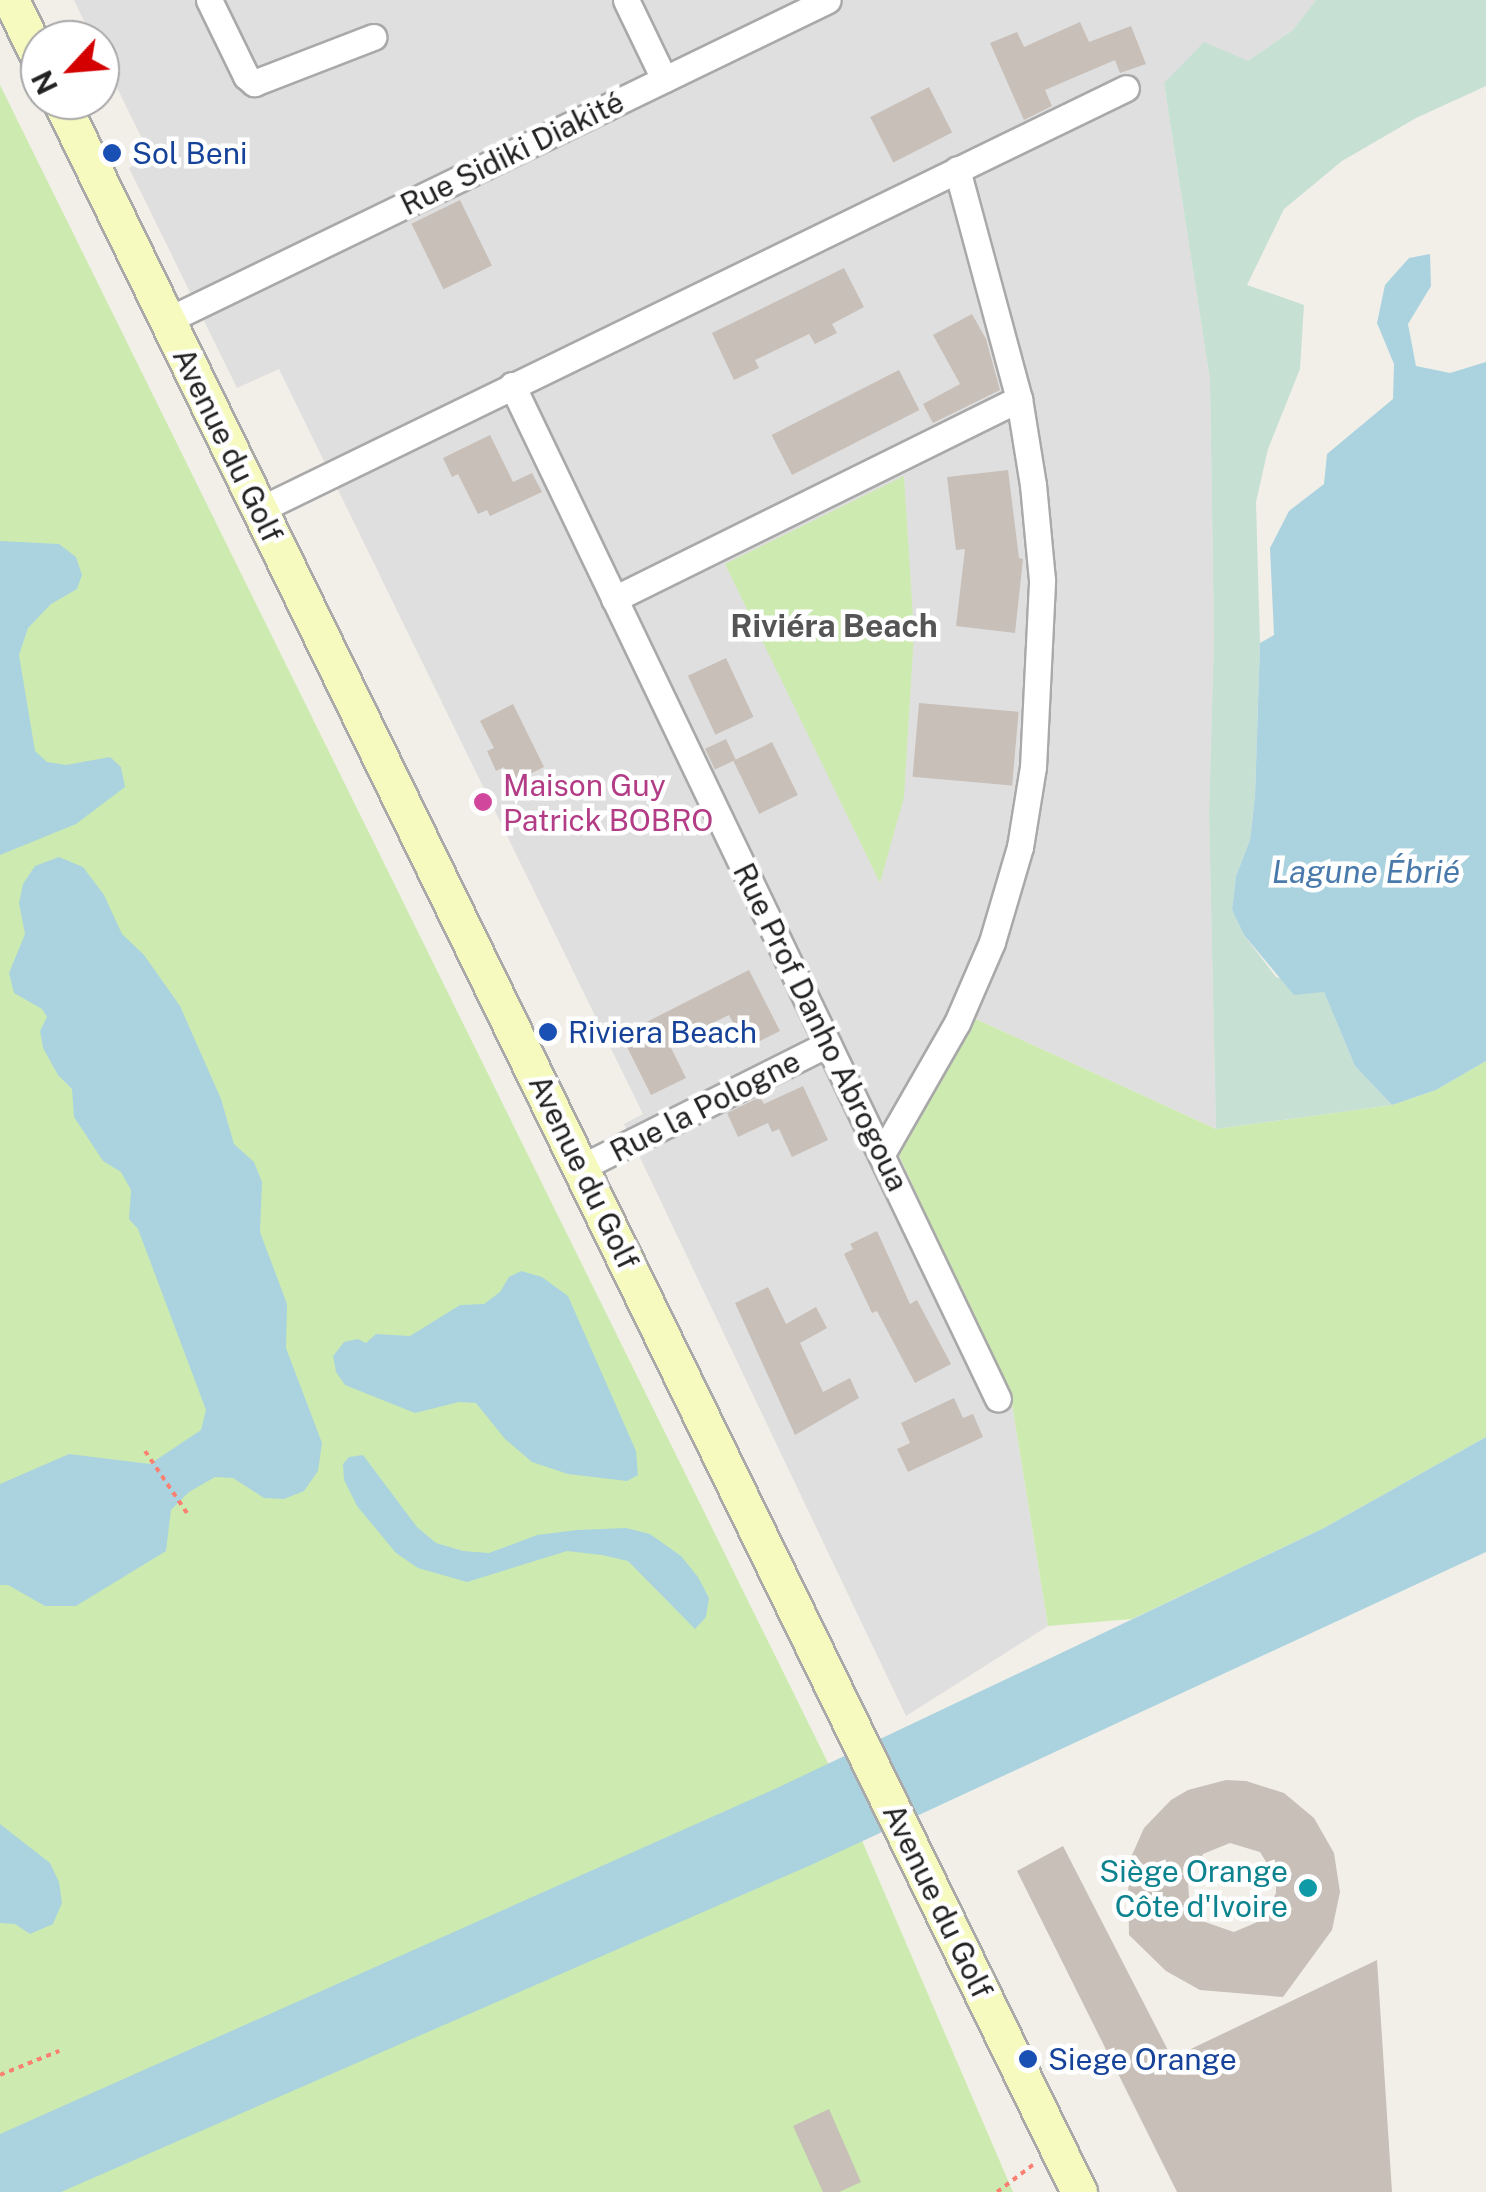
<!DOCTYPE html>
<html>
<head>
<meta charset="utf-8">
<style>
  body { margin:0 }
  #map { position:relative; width:1486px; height:2192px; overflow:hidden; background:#f2efe9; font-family:"Public Sans",sans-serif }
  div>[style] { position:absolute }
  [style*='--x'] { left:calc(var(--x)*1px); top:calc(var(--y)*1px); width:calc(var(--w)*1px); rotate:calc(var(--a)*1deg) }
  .residential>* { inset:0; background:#e0dfdf }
  .grass>* { inset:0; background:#cdebb0 }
  .wetland>* { inset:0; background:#c6e0d4 }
  .water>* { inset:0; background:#aad3df }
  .building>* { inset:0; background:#c7bfb8; transform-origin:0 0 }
  .path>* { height:4px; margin-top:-2px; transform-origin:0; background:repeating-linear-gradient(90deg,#fa8072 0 5px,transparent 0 10px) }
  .roads { filter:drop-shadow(2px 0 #a9a9a9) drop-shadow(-2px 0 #a9a9a9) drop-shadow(0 2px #a9a9a9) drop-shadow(0 -2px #a9a9a9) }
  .street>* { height:25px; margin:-12.5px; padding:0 12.5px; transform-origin:12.5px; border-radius:12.5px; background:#fff }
  .secondary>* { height:35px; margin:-17.5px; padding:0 17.5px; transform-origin:17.5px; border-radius:17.5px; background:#f7fabf }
  .dots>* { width:28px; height:28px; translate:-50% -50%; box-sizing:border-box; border:5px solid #fff; border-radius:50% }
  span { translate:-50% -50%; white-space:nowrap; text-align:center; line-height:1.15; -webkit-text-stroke:9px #fff; paint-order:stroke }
  .transit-label { font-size:30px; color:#164399 }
  .left { translate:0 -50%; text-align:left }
  .street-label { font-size:30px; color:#222 }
  .hotel-label { font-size:30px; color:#b23c85 }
  .culture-label { font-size:30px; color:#0d838f }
  .right { translate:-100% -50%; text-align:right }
  .neighbourhood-label { font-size:32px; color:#555; font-weight:700 }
  .water-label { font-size:32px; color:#4a7aab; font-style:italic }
  .north { position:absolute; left:20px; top:20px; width:100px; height:100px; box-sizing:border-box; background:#fff; border:2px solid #a7a7a7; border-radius:50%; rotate:244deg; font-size:28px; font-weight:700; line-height:40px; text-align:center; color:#222 }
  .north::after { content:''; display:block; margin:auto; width:35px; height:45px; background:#d40000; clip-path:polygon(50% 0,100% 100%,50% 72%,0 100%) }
</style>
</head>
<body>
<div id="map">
  <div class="residential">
    <i style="clip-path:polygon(74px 0,1316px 0,1293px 30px,1248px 61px,1164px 83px,1210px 380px,1214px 637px,1209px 814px,1216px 1129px,976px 1019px,899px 1155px,1012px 1404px,1048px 1626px,906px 1716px,624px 1124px,643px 1114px,279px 369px,237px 388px,129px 168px,151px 157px,100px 53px,100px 40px,93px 40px)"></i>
  </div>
  <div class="grass">
    <i style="clip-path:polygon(0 85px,833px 1773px,1013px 2192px,0 2192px)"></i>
    <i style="clip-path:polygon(904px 476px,914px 633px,904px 797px,880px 883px,725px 564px)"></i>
    <i style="clip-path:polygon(976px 1019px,1216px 1129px,1392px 1105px,1436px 1090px,1486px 1061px,1486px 1437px,1324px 1528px,1132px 1619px,1048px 1626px,1012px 1404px,899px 1155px)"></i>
  </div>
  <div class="wetland">
    <i style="clip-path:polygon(1316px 0,1486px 0,1486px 86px,1416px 118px,1342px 161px,1284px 209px,1247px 285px,1304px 305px,1300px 369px,1268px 449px,1256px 502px,1260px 643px,1255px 796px,1250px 840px,1236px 876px,1232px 910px,1244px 935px,1276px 977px,1324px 992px,1355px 1066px,1392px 1105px,1216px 1129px,1209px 814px,1214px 637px,1210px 380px,1164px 83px,1204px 42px,1248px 61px,1293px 30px)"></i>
  </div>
  <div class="water">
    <i style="clip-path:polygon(1430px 254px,1431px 286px,1408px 324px,1416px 366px,1450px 373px,1486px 362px,1486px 1061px,1436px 1090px,1392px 1105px,1355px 1066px,1324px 992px,1294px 995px,1244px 935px,1232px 910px,1236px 876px,1250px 840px,1255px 796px,1260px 643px,1274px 635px,1270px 548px,1289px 511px,1324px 484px,1327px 454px,1393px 399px,1394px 364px,1377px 323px,1385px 285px,1409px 258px)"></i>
    <i style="clip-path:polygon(0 541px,59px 544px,76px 557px,82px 575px,77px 589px,51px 604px,28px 628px,19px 655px,35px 751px,47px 762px,66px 765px,110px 757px,121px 767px,125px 787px,76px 824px,0 855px)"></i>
    <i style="clip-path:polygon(59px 857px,83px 867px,104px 895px,122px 934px,144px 955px,180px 1006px,221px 1099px,234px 1144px,254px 1162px,262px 1182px,260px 1232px,287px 1304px,286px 1348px,322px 1443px,318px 1471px,304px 1491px,284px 1499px,264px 1498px,233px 1478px,215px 1477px,189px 1492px,171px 1510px,166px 1551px,76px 1606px,45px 1606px,8px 1585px,0 1585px,0 1484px,69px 1454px,150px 1464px,201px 1430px,206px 1410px,138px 1229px,129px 1219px,131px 1190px,121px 1172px,103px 1161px,74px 1117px,72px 1089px,58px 1075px,43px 1048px,40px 1031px,47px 1017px,42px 1009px,14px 993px,9px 973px,25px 934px,19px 903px,23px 884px,35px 866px)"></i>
    <i style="clip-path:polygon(521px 1271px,542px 1277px,568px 1296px,636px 1451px,638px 1475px,627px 1481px,568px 1474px,532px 1462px,505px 1439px,476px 1403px,459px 1402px,415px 1413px,345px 1385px,336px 1372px,333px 1356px,344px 1342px,358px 1339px,366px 1343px,376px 1334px,410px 1336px,460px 1305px,484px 1304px,500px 1292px,509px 1277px)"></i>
    <i style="clip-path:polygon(1486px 1437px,1486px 1552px,811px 1865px,61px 2192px,0 2192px,0 2134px,777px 1788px,1324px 1528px)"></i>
    <i style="clip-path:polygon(363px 1455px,417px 1527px,436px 1543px,463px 1551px,489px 1553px,537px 1535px,577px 1530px,626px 1528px,650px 1534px,681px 1556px,698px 1577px,709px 1598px,706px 1617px,695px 1629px,628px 1561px,602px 1555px,567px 1551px,467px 1582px,418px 1568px,396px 1553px,357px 1506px,344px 1480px,343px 1464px,349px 1457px)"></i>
    <i style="clip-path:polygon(0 1824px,50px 1863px,59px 1882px,62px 1903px,53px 1924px,30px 1934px,15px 1924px,0 1923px)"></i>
  </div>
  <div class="building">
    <i style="clip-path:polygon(1080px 22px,1089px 42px,1131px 26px,1146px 64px,1120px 73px,1115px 60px,1045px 90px,1052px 106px,1024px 120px,990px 43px,1017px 32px,1024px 47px)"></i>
    <i style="left:929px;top:87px;width:51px;height:66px;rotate:63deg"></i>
    <i style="left:460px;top:200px;width:73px;height:54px;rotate:64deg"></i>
    <i style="clip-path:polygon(844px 268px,864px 307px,832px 324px,837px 333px,815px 344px,809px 334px,755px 360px,759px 368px,734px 380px,712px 333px)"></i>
    <i style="clip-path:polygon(972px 314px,986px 339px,1000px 390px,933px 423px,923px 404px,960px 384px,933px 335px)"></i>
    <i style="left:899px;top:370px;width:45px;height:143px;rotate:63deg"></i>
    <i style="clip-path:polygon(490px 435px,513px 482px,532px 473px,542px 492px,490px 516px,487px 510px,478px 514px,458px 474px,452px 477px,443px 458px)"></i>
    <i style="clip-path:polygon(1008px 470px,1019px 558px,1023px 559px,1015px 633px,956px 626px,965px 549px,956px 550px,947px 477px)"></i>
    <i style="left:726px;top:658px;width:65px;height:42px;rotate:65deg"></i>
    <i style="left:919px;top:703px;width:100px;height:74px;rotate:5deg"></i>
    <i style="clip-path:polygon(513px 704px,544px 767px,512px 783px,504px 767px,496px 771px,487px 751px,494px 748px,480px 721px)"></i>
    <i style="left:726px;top:739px;width:23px;height:23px;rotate:65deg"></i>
    <i style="left:772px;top:742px;width:59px;height:43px;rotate:64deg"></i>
    <i style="clip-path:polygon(749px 970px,780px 1031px,746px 1048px,729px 1015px,669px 1044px,686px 1078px,651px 1095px,621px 1035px)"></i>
    <i style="clip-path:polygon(803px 1086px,828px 1140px,792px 1157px,779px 1129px,772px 1132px,768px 1123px,738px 1137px,727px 1113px,760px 1097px,764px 1104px)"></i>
    <i style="clip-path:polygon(877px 1231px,910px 1304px,917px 1300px,951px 1364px,915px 1383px,877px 1311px,872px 1313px,844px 1254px,853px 1249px,850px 1244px)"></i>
    <i style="clip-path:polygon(768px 1287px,786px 1324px,816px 1307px,827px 1328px,800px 1343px,823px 1392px,850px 1378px,859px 1398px,795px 1435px,735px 1303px)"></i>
    <i style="clip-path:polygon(954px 1398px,963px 1418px,973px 1414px,983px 1437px,908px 1472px,897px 1449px,910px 1443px,901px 1423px)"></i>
    <i style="clip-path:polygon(evenodd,1226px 1780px,1246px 1781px,1284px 1793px,1314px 1818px,1334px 1853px,1340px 1892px,1332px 1930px,1283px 1997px,1200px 1990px,1166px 1971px,1129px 1935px,1128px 1864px,1144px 1828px,1171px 1800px,1188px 1790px,1226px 1780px,1230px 1843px,1260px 1852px,1276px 1878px,1276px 1893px,1262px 1920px,1234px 1932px,1205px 1922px,1189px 1897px,1188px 1881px,1203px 1854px,1230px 1843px)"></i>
    <i style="clip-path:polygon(1063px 1846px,1172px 2058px,1377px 1960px,1392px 2192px,1177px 2192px,1017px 1871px)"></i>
    <i style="clip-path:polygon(829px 2109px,861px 2182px,839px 2192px,823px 2192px,793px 2126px)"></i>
  </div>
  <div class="path">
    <i style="--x:145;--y:1451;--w:75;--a:55.9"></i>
    <i style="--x:0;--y:2075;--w:64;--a:-22.1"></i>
    <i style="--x:997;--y:2192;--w:46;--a:-37.1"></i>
  </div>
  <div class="roads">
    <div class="street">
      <i style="--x:209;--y:0;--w:85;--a:64"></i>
      <i style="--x:246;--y:76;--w:11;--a:41"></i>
      <i style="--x:254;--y:83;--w:128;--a:-21.1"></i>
      <i style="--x:626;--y:0;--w:88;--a:64.3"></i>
      <i style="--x:168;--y:320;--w:733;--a:-25.87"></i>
      <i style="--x:512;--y:385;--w:1124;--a:64.39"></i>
      <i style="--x:259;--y:510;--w:964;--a:-25.95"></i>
      <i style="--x:614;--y:599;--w:452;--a:-26.3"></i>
      <i style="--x:883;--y:1152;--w:149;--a:-60.2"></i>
      <i style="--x:957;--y:1023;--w:88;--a:-66.6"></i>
      <i style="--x:992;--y:942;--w:99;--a:-73.6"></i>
      <i style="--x:1020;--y:847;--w:81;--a:-80.8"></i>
      <i style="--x:1033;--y:767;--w:187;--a:-87.2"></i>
      <i style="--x:1042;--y:580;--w:95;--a:-95.4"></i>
      <i style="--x:1033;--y:485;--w:87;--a:-99.2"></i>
      <i style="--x:1019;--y:399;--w:238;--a:-105.1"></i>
      <i style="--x:582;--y:1167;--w:275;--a:-26.6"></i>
    </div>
    <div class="secondary">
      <i style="--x:11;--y:0;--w:67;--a:64.2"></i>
      <i style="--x:60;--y:100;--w:2327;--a:64.03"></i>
    </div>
  </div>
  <div class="dots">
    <i style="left:112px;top:153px;background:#1a4fb4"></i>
    <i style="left:483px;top:802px;background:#d1479c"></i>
    <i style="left:548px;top:1032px;background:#1a4fb4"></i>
    <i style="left:1308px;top:1888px;background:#0f9aa8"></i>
    <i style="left:1028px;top:2059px;background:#1a4fb4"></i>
  </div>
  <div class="transit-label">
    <span class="left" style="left:132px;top:153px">Sol Beni</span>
    <span class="left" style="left:568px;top:1032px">Riviera Beach</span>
    <span class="left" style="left:1048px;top:2059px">Siege Orange</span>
  </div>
  <div class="street-label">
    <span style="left:512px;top:153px;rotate:-26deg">Rue Sidiki Diakité</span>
    <span style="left:228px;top:445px;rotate:64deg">Avenue du Golf</span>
    <span style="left:821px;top:1027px;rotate:64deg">Rue Prof Danho Abrogoua</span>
    <span style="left:705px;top:1106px;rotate:-27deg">Rue la Pologne</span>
    <span style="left:584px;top:1172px;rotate:64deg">Avenue du Golf</span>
    <span style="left:938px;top:1901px;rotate:64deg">Avenue du Golf</span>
  </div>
  <div class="hotel-label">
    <span class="left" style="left:503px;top:802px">Maison Guy<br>Patrick BOBRO</span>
  </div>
  <div class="culture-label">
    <span class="right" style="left:1288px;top:1888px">Siège Orange<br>Côte d'Ivoire</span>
  </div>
  <div class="neighbourhood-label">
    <span style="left:834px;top:626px">Riviéra Beach</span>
  </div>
  <div class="water-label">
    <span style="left:1366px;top:872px">Lagune Ébrié</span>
  </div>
  <div class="north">N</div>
</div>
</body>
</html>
